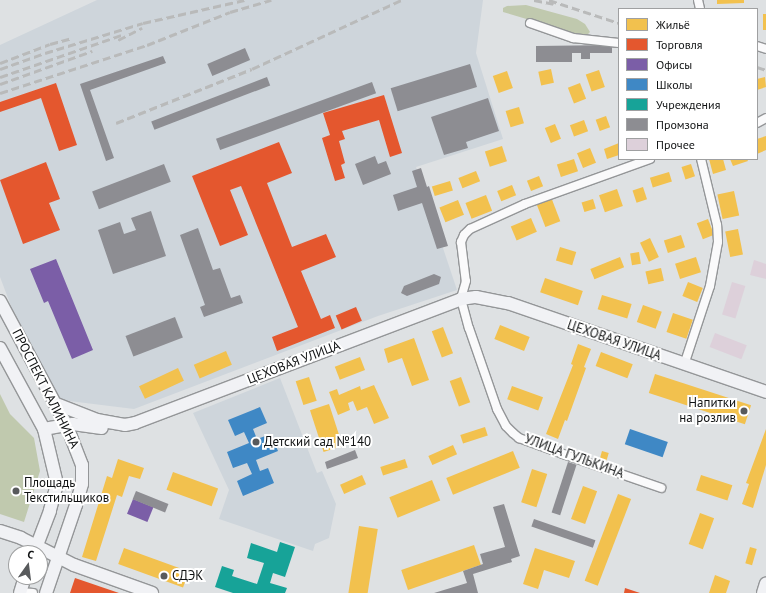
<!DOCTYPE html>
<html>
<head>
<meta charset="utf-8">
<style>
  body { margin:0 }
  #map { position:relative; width:766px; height:593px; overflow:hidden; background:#dee1e3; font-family:"PT Sans",sans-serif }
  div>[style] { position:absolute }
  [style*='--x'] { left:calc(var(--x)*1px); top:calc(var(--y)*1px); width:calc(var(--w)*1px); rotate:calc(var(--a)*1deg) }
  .built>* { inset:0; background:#ced5db }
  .green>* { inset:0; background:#c0c9ae }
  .homes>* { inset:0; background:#f2c14e; transform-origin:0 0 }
  .shops>* { inset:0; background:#e4572e; transform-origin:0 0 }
  .offices>* { inset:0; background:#7b5ea7; transform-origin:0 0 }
  .schools>* { inset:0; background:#3f88c5; transform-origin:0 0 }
  .public>* { inset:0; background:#17a398 }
  .industry>* { inset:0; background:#8d8d92; transform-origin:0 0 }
  .building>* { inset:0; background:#ddd0da; transform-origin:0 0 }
  .roads { filter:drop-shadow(1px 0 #949698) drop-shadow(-1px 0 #949698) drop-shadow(0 1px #949698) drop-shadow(0 -1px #949698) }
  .street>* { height:8px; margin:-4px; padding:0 4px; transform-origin:4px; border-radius:4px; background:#fafafb }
  .secondary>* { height:12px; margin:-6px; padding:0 6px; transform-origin:6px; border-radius:6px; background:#f1f2f5 }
  .rail>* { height:2.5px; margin-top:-1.25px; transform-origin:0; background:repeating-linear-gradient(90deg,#b9baba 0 8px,transparent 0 12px) }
  .dots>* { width:11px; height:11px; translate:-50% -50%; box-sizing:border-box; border:2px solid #fff; border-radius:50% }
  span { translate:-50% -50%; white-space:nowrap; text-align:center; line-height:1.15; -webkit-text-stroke:4px #fff; paint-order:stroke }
  .street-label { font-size:13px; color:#101213 }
  .poi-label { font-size:13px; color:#101213 }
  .right { translate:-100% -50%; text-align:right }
  .left { translate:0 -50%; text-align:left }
  .legend { position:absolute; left:618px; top:8px; width:140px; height:152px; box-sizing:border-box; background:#fff; border:1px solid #9fa0a1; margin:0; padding:5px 7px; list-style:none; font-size:12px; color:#101213 }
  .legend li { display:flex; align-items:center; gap:8px; height:20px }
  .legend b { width:20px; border:1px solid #9fa0a1 }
  .north { position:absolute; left:8px; top:545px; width:40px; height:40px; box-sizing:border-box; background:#fff; border:1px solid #9fa0a1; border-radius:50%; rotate:14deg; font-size:11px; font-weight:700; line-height:16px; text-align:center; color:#101213 }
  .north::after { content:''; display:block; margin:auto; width:14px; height:18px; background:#585a5c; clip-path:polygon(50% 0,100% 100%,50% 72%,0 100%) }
</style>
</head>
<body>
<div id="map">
  <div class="built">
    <i style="clip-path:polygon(97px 0,483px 0,476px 53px,503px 139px,416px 167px,457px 290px,378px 316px,134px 409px,53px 399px,22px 335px,0 277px,0 45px)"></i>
    <i style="clip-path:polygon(280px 378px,317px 473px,322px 471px,336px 504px,329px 538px,315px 544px,313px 551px,219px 519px,229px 490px,193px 413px)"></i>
  </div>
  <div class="green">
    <i style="clip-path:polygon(526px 5px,577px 19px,585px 24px,590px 32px,587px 35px,562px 31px,550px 26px,503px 12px,503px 8px,507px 6px)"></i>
    <i style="clip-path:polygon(0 394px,10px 414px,34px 438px,40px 471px,24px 522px,0 514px)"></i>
  </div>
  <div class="homes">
    <i style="clip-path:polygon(717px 0,744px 0,744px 3px,717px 4px)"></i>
    <i style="left:763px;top:14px;width:3px;height:16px"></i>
    <i style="left:551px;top:69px;width:14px;height:13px;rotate:78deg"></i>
    <i style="left:599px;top:70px;width:18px;height:14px;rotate:71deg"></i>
    <i style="left:507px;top:71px;width:18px;height:15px;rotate:71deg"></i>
    <i style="clip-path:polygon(765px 77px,766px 87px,757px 90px,757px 79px)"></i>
    <i style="left:580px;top:83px;width:17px;height:13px;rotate:69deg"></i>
    <i style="left:519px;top:107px;width:17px;height:14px;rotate:73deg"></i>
    <i style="left:606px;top:116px;width:12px;height:11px;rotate:70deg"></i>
    <i style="left:584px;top:120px;width:12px;height:15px;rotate:70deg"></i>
    <i style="left:555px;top:124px;width:16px;height:11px;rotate:68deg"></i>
    <i style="clip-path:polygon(766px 136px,766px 150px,757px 154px,757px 139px)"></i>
    <i style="clip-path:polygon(619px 143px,619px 155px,607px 159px,604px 149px)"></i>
    <i style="left:502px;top:146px;width:16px;height:18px;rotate:72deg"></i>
    <i style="left:590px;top:148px;width:16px;height:14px;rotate:68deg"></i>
    <i style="left:574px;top:159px;width:13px;height:18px;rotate:72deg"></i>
    <i style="clip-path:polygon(709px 159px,723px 159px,726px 170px,713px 174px)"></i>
    <i style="clip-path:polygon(730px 159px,747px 159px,748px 161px,733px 166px)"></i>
    <i style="left:691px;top:164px;width:13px;height:10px;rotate:72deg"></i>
    <i style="left:476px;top:171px;width:11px;height:19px;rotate:68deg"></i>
    <i style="left:669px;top:172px;width:10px;height:20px;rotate:73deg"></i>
    <i style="left:539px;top:176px;width:11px;height:13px;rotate:68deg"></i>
    <i style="left:450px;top:181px;width:10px;height:19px;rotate:73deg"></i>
    <i style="left:512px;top:185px;width:11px;height:16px;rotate:68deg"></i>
    <i style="left:643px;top:187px;width:13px;height:11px;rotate:72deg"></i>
    <i style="left:617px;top:189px;width:18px;height:19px;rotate:71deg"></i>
    <i style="left:734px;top:191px;width:25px;height:17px;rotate:78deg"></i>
    <i style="left:486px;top:195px;width:17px;height:22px;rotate:69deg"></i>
    <i style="left:551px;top:197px;width:26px;height:16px;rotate:69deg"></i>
    <i style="left:593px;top:199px;width:10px;height:12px;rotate:73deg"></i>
    <i style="left:458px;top:200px;width:16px;height:20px;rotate:68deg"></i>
    <i style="left:531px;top:218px;width:15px;height:22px;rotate:67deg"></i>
    <i style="left:708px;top:219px;width:17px;height:12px;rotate:69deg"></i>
    <i style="left:738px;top:229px;width:26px;height:13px;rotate:79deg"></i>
    <i style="left:681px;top:235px;width:13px;height:18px;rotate:72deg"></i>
    <i style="left:650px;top:238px;width:21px;height:11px;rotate:65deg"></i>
    <i style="left:560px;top:247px;width:17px;height:14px;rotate:17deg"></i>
    <i style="left:639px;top:252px;width:12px;height:9px;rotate:81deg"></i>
    <i style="left:620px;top:257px;width:11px;height:32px;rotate:68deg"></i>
    <i style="left:696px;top:257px;width:16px;height:22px;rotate:72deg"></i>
    <i style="left:661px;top:268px;width:13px;height:16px;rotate:77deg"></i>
    <i style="left:545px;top:278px;width:40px;height:15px;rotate:19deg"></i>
    <i style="left:688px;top:282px;width:16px;height:15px;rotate:22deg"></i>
    <i style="left:602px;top:295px;width:31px;height:15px;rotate:17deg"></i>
    <i style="left:643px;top:305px;width:20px;height:18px;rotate:20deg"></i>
    <i style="left:673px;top:313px;width:21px;height:20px;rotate:19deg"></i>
    <i style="left:500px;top:325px;width:32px;height:15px;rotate:22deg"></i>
    <i style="left:443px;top:327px;width:28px;height:12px;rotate:69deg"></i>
    <i style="clip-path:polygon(414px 338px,429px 380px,412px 386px,402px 358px,388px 363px,384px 349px)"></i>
    <i style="clip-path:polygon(578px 344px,591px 349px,584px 367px,586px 368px,567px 421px,565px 420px,558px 439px,546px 434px,573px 365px,571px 364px)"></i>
    <i style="left:226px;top:351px;width:15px;height:35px;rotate:67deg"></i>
    <i style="left:601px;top:352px;width:34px;height:15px;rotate:21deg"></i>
    <i style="left:360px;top:357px;width:14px;height:27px;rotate:69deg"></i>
    <i style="left:178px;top:368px;width:14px;height:43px;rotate:65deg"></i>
    <i style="left:655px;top:374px;width:101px;height:20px;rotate:18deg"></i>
    <i style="left:309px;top:377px;width:25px;height:14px;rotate:72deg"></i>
    <i style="left:461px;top:377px;width:27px;height:12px;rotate:70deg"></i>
    <i style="clip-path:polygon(374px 385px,389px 418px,374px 424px,367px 407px,357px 411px,353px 401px,348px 403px,350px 410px,338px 415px,329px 392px,337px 389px,339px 395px,360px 386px,361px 390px)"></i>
    <i style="left:512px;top:386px;width:33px;height:14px;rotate:20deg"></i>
    <i style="left:329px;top:404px;width:44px;height:20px;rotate:72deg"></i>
    <i style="left:485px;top:427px;width:9px;height:26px;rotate:72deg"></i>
    <i style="clip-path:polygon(766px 429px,766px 465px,753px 508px,742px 504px,749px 484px,746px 483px)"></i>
    <i style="left:453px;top:445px;width:10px;height:27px;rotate:66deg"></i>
    <i style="left:513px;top:451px;width:18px;height:72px;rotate:68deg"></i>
    <i style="left:602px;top:451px;width:7px;height:8px;rotate:16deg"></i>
    <i style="clip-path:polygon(118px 459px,144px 468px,140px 479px,129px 476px,122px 497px,117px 495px,96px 561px,82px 557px,107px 476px,112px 478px)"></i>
    <i style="left:405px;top:459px;width:9px;height:26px;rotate:72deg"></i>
    <i style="left:532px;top:469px;width:16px;height:35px;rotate:18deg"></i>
    <i style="left:173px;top:472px;width:48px;height:19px;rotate:20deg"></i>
    <i style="left:362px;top:475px;width:10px;height:24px;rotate:66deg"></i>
    <i style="left:701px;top:475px;width:33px;height:16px;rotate:18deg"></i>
    <i style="left:432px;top:480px;width:22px;height:46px;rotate:68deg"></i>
    <i style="left:583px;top:486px;width:15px;height:35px;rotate:20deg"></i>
    <i style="left:618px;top:494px;width:14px;height:93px;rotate:21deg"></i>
    <i style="left:700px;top:513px;width:15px;height:33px;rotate:20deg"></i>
    <i style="left:359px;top:526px;width:19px;height:68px;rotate:9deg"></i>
    <i style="left:474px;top:545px;width:21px;height:77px;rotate:71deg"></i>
    <i style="left:750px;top:547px;width:7px;height:17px;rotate:16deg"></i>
    <i style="left:124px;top:548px;width:69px;height:17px;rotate:20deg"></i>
    <i style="clip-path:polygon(535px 548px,575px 561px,569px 578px,544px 570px,538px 589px,523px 584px)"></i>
    <i style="clip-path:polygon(715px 575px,730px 581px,726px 593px,709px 593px)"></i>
  </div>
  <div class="shops">
    <i style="clip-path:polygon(56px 83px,77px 145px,59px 151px,41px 98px,0 112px,0 102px)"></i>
    <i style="clip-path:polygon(384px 95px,402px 153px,390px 157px,379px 120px,342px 131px,345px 139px,339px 141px,345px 163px,341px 165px,345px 178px,335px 181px,322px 138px,330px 135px,323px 113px)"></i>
    <i style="clip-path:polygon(279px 142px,292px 173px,267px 183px,292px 247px,326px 234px,336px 257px,301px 271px,321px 319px,330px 315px,335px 328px,277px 351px,272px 337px,298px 327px,241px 186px,230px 190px,248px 235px,220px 246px,192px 176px)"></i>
    <i style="clip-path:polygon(46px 162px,60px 199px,49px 203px,60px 230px,23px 244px,0 180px)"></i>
    <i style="left:356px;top:307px;width:15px;height:22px;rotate:67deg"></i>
    <i style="clip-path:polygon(75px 578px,119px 593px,70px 593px)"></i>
    <i style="clip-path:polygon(625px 588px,640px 593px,624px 593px)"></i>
  </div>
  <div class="offices">
    <i style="clip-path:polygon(56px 259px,93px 350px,72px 359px,48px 301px,44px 303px,30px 269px)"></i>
    <i style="left:133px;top:499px;width:22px;height:16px;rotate:22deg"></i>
  </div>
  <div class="schools">
    <i style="clip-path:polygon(260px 407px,267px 423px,253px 429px,257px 439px,271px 434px,278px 451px,256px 460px,260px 471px,268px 468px,274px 483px,243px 496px,237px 481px,252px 474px,247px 463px,233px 468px,227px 452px,249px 443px,244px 432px,235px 436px,228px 420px)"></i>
    <i style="left:630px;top:429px;width:40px;height:16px;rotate:19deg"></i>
  </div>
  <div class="public">
    <i style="clip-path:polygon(280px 542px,295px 547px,285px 577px,273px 573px,270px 583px,287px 588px,285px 593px,233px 593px,215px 587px,222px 566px,234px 570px,232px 576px,257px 584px,264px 563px,247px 558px,251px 543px,277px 552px)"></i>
  </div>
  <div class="industry">
    <i style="clip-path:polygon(612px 45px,612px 53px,590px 53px,590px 59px,581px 59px,581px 53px,572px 53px,572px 62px,536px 62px,536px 46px)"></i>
    <i style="left:245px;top:48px;width:13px;height:41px;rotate:67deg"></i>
    <i style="clip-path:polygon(163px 56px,166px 63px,90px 90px,114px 158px,106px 161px,80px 84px)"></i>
    <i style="left:470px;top:64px;width:24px;height:83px;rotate:73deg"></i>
    <i style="left:267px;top:77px;width:9px;height:124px;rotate:69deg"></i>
    <i style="left:372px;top:82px;width:12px;height:166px;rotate:70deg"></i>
    <i style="clip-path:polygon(488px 98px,499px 131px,466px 142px,468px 148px,444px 155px,431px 117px)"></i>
    <i style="clip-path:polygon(375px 156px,378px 164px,386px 161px,391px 174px,363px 185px,355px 164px)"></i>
    <i style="left:164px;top:164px;width:19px;height:77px;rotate:69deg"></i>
    <i style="clip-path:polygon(421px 168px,427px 187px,429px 186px,448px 246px,437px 249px,422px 203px,398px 211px,393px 195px,417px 187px,412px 171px)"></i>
    <i style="clip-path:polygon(151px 211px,166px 256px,113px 274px,98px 230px,120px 222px,124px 234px,136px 230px,131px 218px)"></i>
    <i style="clip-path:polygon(198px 228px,213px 270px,220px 268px,231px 298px,240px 295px,243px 303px,204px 317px,200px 307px,205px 305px,180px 235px)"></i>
    <i style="clip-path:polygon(434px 274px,441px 277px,439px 284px,407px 296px,401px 293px,404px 286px)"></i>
    <i style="left:175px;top:317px;width:22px;height:53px;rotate:69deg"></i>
    <i style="clip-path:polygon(355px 450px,358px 458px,327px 469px,325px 462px)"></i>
    <i style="left:568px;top:462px;width:9px;height:53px;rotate:18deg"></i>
    <i style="left:136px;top:491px;width:35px;height:9px;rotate:22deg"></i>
    <i style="clip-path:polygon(504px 504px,520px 556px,511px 559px,512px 562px,473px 574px,478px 593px,434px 593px,467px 583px,463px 571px,483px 564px,480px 554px,505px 547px,493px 507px)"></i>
    <i style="left:534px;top:519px;width:65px;height:8px;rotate:19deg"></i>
  </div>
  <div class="building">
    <i style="clip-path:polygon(754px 260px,766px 264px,766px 279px,750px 275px)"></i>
    <i style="left:732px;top:282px;width:14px;height:34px;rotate:17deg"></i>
    <i style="left:715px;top:333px;width:34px;height:15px;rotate:21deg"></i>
  </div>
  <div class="roads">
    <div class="street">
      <i style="--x:698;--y:0;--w:9;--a:77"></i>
      <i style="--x:530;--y:23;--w:46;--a:19.2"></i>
      <i style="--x:573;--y:38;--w:46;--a:6.2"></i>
      <i style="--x:757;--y:46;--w:9;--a:18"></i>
      <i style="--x:757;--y:123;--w:10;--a:-29"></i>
      <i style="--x:650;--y:159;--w:133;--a:160.2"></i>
      <i style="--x:525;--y:204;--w:60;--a:155.6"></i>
      <i style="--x:470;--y:229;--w:8;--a:135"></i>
      <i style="--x:464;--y:235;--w:8;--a:113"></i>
      <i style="--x:461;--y:242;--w:39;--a:83"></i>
      <i style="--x:466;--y:281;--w:19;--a:106"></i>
      <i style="--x:461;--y:299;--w:30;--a:75"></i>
      <i style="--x:469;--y:328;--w:86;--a:70.9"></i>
      <i style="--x:497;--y:409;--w:19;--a:62"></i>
      <i style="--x:506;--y:426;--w:10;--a:45"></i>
      <i style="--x:513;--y:433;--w:8;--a:40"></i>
      <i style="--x:519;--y:438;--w:47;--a:20"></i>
      <i style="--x:563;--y:454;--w:104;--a:19.1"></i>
      <i style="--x:684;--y:365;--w:83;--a:-71.8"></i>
      <i style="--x:710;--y:286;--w:45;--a:-79.7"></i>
      <i style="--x:718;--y:242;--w:17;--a:-93"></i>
      <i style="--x:717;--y:225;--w:68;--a:-103.6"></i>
      <i style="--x:20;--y:592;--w:13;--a:4"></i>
    </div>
    <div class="secondary">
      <i style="--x:0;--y:301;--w:140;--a:61.8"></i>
      <i style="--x:66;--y:424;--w:44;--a:68.7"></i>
      <i style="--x:82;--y:465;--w:19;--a:90"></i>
      <i style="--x:82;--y:484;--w:22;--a:106"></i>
      <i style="--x:76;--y:505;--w:93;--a:108.8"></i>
      <i style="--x:0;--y:348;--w:92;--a:61.5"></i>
      <i style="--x:44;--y:429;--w:57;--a:76.7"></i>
      <i style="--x:57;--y:484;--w:28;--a:105"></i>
      <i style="--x:50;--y:511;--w:45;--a:110.9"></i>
      <i style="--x:54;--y:403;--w:46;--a:21.6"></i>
      <i style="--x:97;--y:420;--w:28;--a:10"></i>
      <i style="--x:125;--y:425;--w:10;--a:-11"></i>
      <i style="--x:135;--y:423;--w:349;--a:-20.8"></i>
      <i style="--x:461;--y:299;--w:15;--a:-8"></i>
      <i style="--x:476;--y:297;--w:33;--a:11"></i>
      <i style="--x:508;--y:303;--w:273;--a:19"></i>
      <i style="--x:44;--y:429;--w:29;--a:-10"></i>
      <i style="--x:73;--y:424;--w:29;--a:8"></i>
      <i style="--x:0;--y:531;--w:22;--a:18"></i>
      <i style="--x:21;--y:538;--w:59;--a:27"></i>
      <i style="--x:74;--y:565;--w:83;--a:19.7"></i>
      <i style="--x:20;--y:593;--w:17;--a:-73"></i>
      <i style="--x:763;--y:593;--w:10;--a:-73"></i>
    </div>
  </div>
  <div class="rail">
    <i style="--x:534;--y:0;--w:20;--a:11"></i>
    <i style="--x:549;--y:0;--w:74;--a:18.2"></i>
    <i style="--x:118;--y:40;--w:27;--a:-27"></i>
    <i style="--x:0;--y:63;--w:53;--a:-20.8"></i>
    <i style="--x:50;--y:44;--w:23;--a:-15"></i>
    <i style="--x:757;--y:67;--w:9;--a:18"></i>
    <i style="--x:0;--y:69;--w:48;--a:-19.6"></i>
    <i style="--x:45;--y:53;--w:102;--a:-17"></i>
    <i style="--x:143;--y:23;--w:104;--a:-12.8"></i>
    <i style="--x:0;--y:77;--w:128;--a:-19.1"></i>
    <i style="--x:0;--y:84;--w:98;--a:-19.7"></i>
    <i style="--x:0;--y:93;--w:155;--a:-18.1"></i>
    <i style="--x:147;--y:45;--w:89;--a:-21.7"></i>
    <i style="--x:230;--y:12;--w:43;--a:-16.3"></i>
    <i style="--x:116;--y:123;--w:146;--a:-21.7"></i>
    <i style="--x:252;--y:69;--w:164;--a:-24.8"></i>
  </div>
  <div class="dots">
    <i style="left:744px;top:411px;background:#585a5c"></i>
    <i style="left:256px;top:442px;background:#585a5c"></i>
    <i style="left:16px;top:491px;background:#585a5c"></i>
    <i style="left:164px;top:576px;background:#585a5c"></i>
  </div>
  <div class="street-label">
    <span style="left:614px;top:341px;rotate:19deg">ЦЕХОВАЯ УЛИЦА</span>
    <span style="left:294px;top:363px;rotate:-21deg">ЦЕХОВАЯ УЛИЦА</span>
    <span style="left:45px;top:389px;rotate:63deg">ПРОСПЕКТ КАЛИНИНА</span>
    <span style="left:574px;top:457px;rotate:20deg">УЛИЦА ГУЛЬКИНА</span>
  </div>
  <div class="poi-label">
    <span class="right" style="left:736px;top:411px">Напитки<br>на розлив</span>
    <span class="left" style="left:264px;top:442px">Детский сад №140</span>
    <span class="left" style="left:24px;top:491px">Площадь<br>Текстильщиков</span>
    <span class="left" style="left:172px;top:576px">СДЭК</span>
  </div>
  <ul class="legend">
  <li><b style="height:11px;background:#f2c14e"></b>Жильё</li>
  <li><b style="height:11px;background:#e4572e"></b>Торговля</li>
  <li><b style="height:11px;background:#7b5ea7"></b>Офисы</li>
  <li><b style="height:11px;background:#3f88c5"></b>Школы</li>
  <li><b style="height:11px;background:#17a398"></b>Учреждения</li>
  <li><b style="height:11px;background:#8d8d92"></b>Промзона</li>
  <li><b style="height:11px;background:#ddd0da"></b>Прочее</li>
  </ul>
  <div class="north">С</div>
</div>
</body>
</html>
